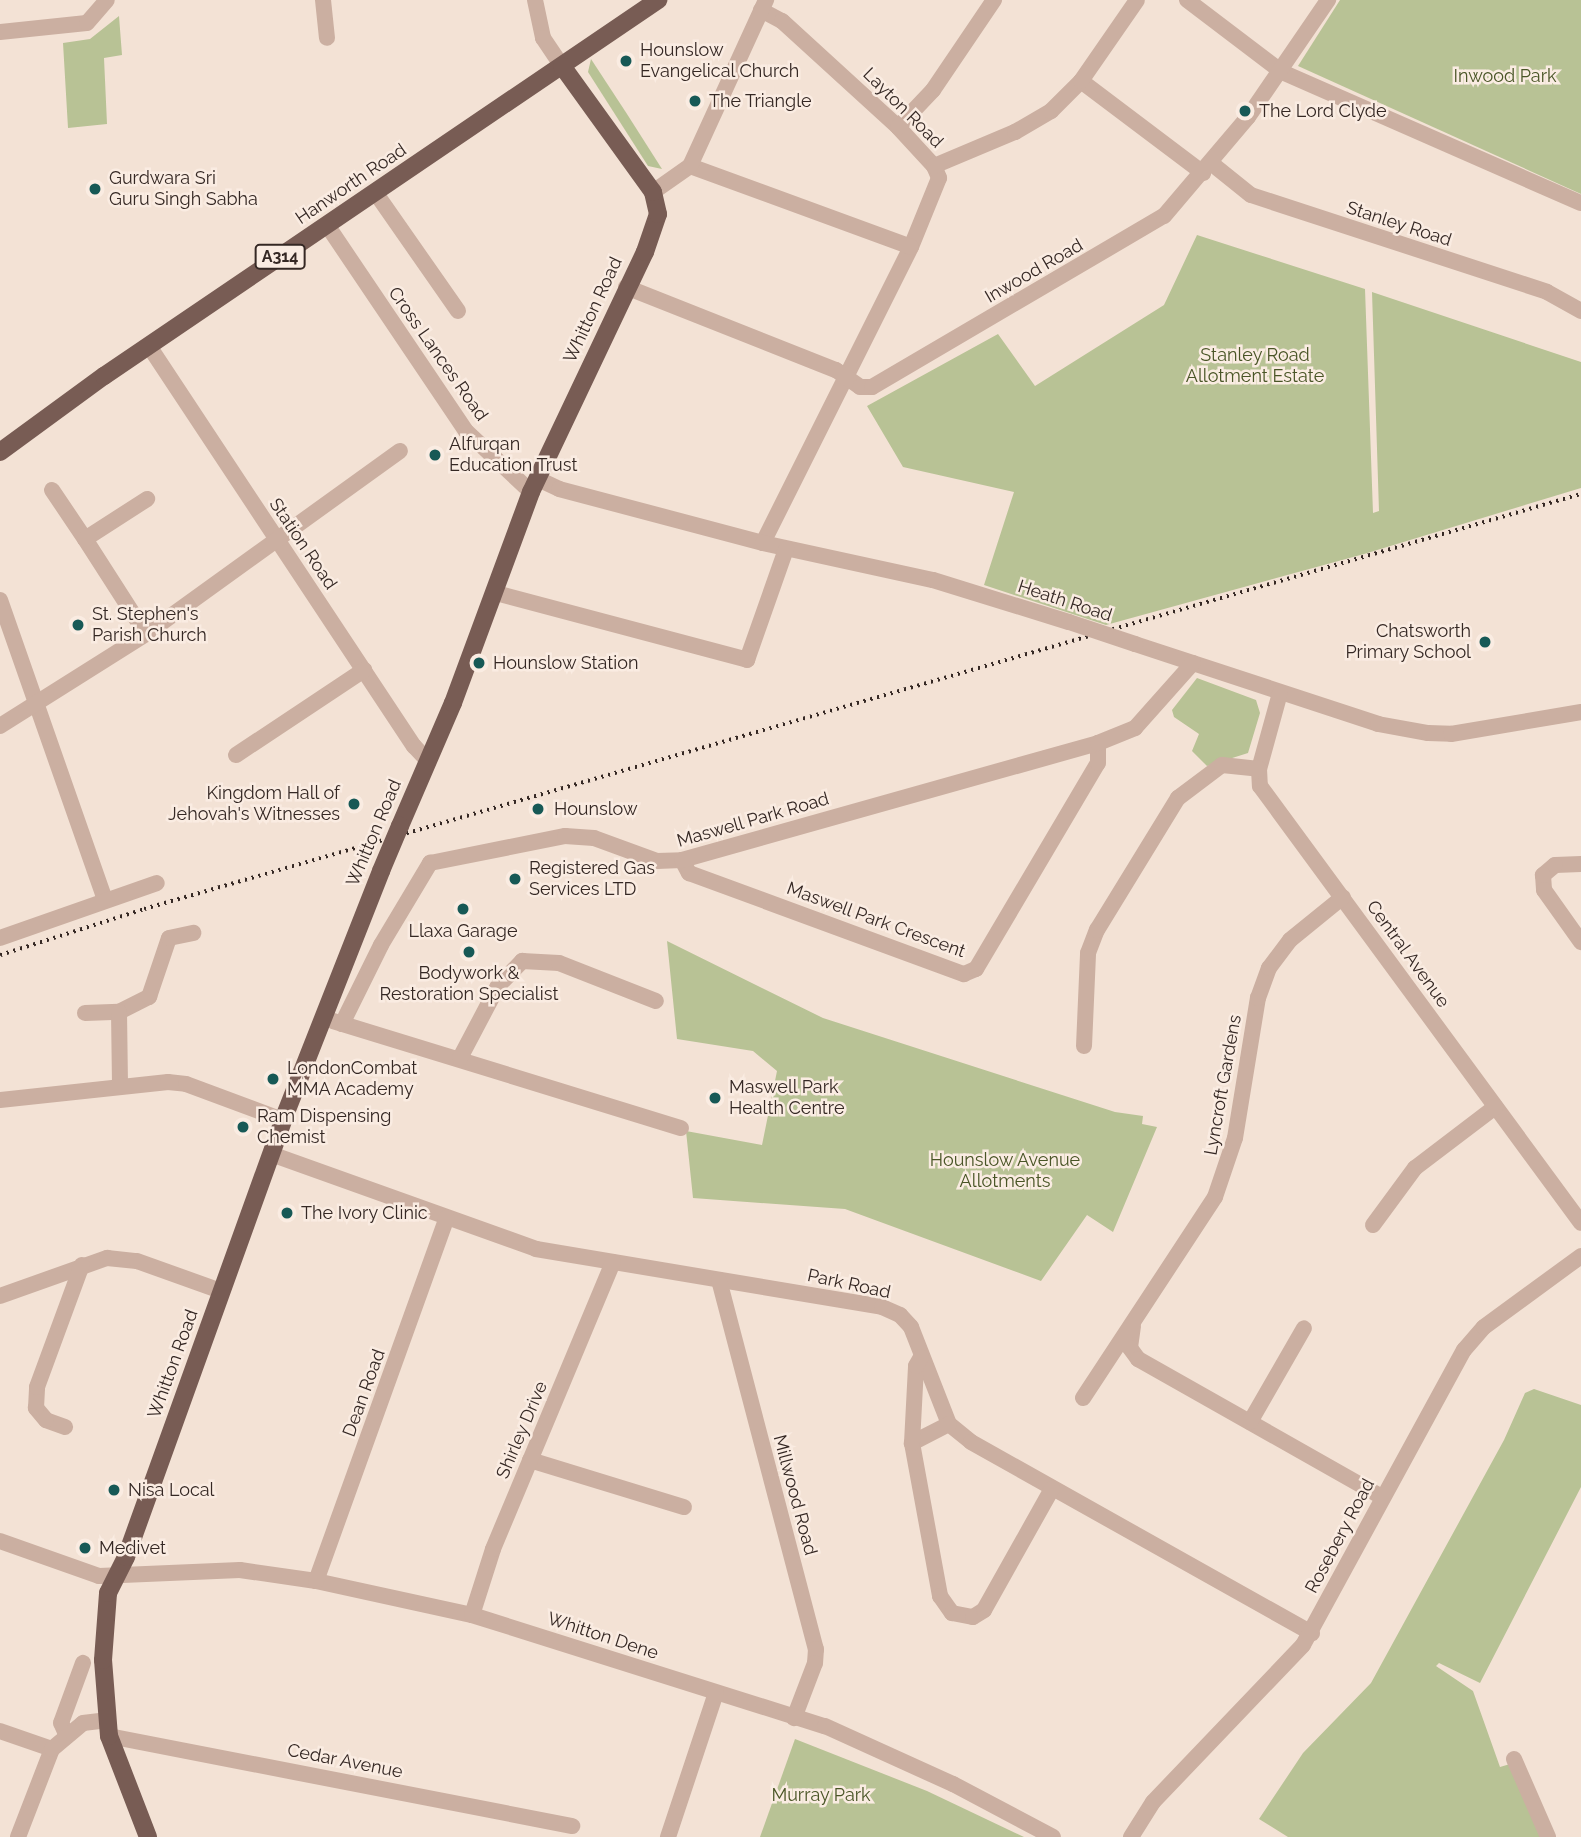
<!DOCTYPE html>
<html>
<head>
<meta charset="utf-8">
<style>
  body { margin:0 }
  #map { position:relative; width:1581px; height:1837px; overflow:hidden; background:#f3e2d5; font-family:Raleway,sans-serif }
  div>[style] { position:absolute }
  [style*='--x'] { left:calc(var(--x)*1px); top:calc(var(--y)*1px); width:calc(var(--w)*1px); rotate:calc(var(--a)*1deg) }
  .green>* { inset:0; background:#b8c295 }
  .minor>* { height:16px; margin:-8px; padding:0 8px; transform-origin:8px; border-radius:8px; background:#cbafa1 }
  .major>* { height:18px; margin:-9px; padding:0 9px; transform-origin:9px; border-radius:9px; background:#785c54 }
  .rail>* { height:3.5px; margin-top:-1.75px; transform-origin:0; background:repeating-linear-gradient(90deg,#352824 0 2px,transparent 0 7px) }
  .minor-bridge>* { height:16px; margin:-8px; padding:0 8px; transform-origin:8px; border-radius:8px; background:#cbafa1 }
  .major-bridge>* { height:18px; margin:-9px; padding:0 9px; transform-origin:9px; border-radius:9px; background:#785c54 }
  .dots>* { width:19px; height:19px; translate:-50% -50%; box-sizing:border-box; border:4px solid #faece2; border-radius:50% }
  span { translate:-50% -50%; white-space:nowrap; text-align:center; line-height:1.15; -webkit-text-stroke:5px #faece2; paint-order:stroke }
  .shield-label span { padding:2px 5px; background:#faece2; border:2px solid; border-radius:5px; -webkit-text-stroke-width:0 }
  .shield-label { font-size:16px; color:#352824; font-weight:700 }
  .poi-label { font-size:18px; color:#352824 }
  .left { translate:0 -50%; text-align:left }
  .right { translate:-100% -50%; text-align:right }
  .park-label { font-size:18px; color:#495526 }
  .street-label { font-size:18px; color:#352824 }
</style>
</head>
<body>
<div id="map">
  <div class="green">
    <i style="clip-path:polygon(1340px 0,1581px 0,1581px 194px,1298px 66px)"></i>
    <i style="clip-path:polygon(119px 16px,122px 55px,104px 58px,107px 124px,68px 128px,63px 43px,90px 39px)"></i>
    <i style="clip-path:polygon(591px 59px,627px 114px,662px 169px,648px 166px,588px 72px)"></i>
    <i style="clip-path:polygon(1197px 235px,1365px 289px,1373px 513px,1379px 511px,1372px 292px,1581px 362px,1581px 488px,1364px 554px,1106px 625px,984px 585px,1014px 492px,903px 467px,867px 406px,998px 334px,1035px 386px,1164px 305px)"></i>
    <i style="clip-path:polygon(1197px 678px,1256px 700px,1260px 713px,1248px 753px,1207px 766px,1192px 751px,1199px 734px,1174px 717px,1172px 710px)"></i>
    <i style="clip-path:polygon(667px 941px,823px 1018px,1115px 1112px,1143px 1116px,1142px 1124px,1157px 1127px,1113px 1232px,1087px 1215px,1041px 1281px,845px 1209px,693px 1198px,686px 1131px,762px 1145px,777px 1071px,753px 1051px,677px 1039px)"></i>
    <i style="clip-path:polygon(1534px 1389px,1581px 1405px,1581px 1487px,1480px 1683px,1439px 1663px,1436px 1666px,1473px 1691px,1500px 1767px,1510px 1764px,1541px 1837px,1288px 1837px,1259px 1819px,1303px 1753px,1371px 1683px,1504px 1440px,1525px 1393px)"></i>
    <i style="clip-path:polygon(795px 1739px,927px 1791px,1024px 1837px,760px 1837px)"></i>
  </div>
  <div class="minor">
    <i style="--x:323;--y:0;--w:38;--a:84"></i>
    <i style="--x:535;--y:0;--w:39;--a:78"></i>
    <i style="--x:543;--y:38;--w:34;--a:56"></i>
    <i style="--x:1187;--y:0;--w:119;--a:37.2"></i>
    <i style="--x:1282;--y:72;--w:326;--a:23.7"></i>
    <i style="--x:761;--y:10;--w:24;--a:28"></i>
    <i style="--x:782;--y:21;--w:157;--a:42.4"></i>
    <i style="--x:898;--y:127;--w:53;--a:47.3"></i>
    <i style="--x:934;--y:166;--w:13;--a:67"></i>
    <i style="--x:939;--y:178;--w:74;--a:112.1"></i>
    <i style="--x:911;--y:247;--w:331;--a:116.6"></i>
    <i style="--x:0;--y:32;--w:87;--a:-5.9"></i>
    <i style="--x:87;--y:23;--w:30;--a:-49"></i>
    <i style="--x:1081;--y:81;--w:153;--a:37"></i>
    <i style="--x:898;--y:127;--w:51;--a:-46.6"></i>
    <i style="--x:933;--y:90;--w:109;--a:-55.9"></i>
    <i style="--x:1211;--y:163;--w:51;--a:38.7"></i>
    <i style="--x:1251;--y:195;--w:311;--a:18.1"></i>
    <i style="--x:1547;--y:292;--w:39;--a:29"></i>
    <i style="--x:690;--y:166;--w:235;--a:20.1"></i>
    <i style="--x:934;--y:166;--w:88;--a:-22.8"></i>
    <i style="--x:1015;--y:132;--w:42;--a:-30.3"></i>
    <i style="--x:1051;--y:111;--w:42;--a:-45"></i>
    <i style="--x:1081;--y:81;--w:98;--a:-55.3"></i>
    <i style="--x:375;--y:192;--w:145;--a:55.1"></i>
    <i style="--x:653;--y:192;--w:45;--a:-35.1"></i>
    <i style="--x:690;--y:166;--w:183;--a:-65.4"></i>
    <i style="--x:327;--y:225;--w:249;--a:56"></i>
    <i style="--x:466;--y:431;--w:89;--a:43.2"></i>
    <i style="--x:626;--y:287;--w:226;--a:21.6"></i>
    <i style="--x:836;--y:370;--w:29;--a:35"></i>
    <i style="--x:860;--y:387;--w:12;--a:0"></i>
    <i style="--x:872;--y:387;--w:338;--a:-30.4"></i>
    <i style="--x:1164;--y:216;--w:130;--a:-49.7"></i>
    <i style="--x:1248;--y:117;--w:142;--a:-55.6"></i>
    <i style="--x:149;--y:346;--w:480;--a:56.5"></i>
    <i style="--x:414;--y:746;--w:21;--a:47"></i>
    <i style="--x:538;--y:479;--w:23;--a:25"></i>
    <i style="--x:559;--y:489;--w:211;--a:14.8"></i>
    <i style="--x:763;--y:543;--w:174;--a:12.3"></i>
    <i style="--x:933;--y:580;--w:142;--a:17.2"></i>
    <i style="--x:52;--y:490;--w:59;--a:56"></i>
    <i style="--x:496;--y:593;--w:260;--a:14.9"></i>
    <i style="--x:747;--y:660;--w:118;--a:-70.6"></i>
    <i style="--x:0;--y:600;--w:318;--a:70.7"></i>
    <i style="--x:146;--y:634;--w:113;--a:-122.7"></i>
    <i style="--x:85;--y:539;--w:74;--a:-32.8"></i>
    <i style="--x:1135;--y:644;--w:256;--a:18.2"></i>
    <i style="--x:1378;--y:724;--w:51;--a:10.2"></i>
    <i style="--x:1428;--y:733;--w:23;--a:2"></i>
    <i style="--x:1451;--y:734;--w:132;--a:-9.6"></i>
    <i style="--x:1280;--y:693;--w:79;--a:105.4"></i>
    <i style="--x:1259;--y:769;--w:17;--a:87"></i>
    <i style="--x:1260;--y:786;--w:542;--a:53.7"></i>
    <i style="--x:0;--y:726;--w:173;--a:-32.2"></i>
    <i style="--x:146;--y:634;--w:313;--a:-35.8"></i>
    <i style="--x:236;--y:755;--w:154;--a:-33.6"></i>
    <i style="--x:682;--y:860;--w:15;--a:62"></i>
    <i style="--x:689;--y:873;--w:293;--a:20.2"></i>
    <i style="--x:964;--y:974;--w:13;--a:-23"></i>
    <i style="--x:976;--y:969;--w:239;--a:-59.4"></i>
    <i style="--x:1098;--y:763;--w:20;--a:-90"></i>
    <i style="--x:1581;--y:864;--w:26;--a:178"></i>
    <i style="--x:1555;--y:865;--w:16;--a:140"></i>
    <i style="--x:1543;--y:875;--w:15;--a:86"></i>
    <i style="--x:1544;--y:890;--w:64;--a:54.6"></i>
    <i style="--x:0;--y:938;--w:166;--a:-19.3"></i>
    <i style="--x:119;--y:1012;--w:34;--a:-27"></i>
    <i style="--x:149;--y:997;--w:62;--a:-71.3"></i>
    <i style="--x:169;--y:938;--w:25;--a:-12"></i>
    <i style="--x:85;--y:1013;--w:34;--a:-2"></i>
    <i style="--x:119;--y:1012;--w:72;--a:89.2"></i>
    <i style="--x:333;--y:1021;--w:364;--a:17.1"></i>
    <i style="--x:342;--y:1024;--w:88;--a:-63.7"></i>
    <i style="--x:381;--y:945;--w:96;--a:-59.1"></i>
    <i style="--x:430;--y:863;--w:138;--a:-11.3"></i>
    <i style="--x:565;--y:836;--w:29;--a:4"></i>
    <i style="--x:594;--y:838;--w:67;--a:20.1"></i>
    <i style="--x:657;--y:861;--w:25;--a:-2"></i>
    <i style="--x:682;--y:860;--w:432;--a:-15.7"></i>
    <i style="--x:1098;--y:743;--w:40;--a:-22"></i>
    <i style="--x:1135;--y:728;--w:87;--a:-48.3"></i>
    <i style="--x:1084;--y:1046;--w:93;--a:-87.5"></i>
    <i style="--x:1088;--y:953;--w:25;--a:-69"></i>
    <i style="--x:1097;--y:930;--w:155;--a:-58.5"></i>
    <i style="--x:1178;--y:798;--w:55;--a:-36.9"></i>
    <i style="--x:1222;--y:765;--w:37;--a:6"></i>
    <i style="--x:460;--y:1058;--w:81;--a:-62.2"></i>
    <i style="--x:498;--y:986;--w:35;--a:-46"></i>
    <i style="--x:522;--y:961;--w:37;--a:3"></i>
    <i style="--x:559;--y:963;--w:104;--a:21.4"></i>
    <i style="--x:0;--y:1100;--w:169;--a:-6.1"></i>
    <i style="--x:168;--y:1082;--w:18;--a:6"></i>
    <i style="--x:186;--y:1084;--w:103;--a:20.4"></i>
    <i style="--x:271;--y:1154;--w:282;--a:19.7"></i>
    <i style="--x:536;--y:1249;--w:351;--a:9.5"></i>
    <i style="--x:882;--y:1307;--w:20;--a:24"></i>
    <i style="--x:900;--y:1315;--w:16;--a:47"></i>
    <i style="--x:911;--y:1327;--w:104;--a:68.6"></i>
    <i style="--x:949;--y:1424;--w:28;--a:39"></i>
    <i style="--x:971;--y:1442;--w:391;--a:29.3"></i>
    <i style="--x:1373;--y:1225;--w:71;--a:-53.6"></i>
    <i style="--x:1415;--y:1168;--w:101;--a:-37.3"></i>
    <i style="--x:719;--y:1280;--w:382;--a:75.3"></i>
    <i style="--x:816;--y:1649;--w:14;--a:94"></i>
    <i style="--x:815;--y:1663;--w:59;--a:110.9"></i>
    <i style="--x:0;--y:1296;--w:114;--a:-19.6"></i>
    <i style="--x:107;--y:1258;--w:30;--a:6"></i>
    <i style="--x:137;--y:1261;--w:89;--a:19.7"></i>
    <i style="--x:1133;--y:1326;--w:22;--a:98"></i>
    <i style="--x:1130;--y:1348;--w:14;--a:54"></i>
    <i style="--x:1138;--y:1359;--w:280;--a:29.5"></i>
    <i style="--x:1083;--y:1398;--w:240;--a:-56.7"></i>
    <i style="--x:1215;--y:1197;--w:62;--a:-71.3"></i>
    <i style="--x:1235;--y:1138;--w:142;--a:-80.7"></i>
    <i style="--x:1258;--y:998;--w:32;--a:-70"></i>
    <i style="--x:1269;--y:968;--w:35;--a:-53"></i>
    <i style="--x:1290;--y:940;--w:68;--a:-39.1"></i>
    <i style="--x:1250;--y:1422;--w:108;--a:-60.1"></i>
    <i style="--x:949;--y:1424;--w:42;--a:152.8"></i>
    <i style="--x:912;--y:1443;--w:156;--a:79.6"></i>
    <i style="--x:940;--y:1596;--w:21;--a:55"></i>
    <i style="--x:952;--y:1613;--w:21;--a:11"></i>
    <i style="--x:973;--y:1617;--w:13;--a:-32"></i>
    <i style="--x:984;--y:1610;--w:139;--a:-60.7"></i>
    <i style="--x:65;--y:1427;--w:20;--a:-160"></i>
    <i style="--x:46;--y:1420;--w:16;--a:-130"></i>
    <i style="--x:36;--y:1408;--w:21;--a:-87"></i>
    <i style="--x:37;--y:1387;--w:130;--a:-69.8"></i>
    <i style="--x:912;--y:1443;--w:77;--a:-87"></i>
    <i style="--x:916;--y:1366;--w:10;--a:-61"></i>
    <i style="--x:530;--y:1460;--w:161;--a:17"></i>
    <i style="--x:0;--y:1541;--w:105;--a:19.5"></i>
    <i style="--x:99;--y:1576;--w:141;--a:-2.4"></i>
    <i style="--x:240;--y:1570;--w:77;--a:8.2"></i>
    <i style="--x:316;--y:1581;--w:160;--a:12.3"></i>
    <i style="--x:472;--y:1615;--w:370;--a:17.5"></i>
    <i style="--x:825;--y:1726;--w:141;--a:24.4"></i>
    <i style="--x:953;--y:1784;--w:113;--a:27.9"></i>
    <i style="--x:316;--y:1581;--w:386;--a:-70.2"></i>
    <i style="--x:472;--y:1615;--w:69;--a:-72.3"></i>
    <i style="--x:493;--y:1549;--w:311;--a:-67.3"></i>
    <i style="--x:0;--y:1731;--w:55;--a:19.1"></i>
    <i style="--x:66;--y:1734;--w:12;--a:-114"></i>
    <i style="--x:61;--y:1723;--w:64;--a:-69.9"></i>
    <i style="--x:109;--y:1736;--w:472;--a:11"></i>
    <i style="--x:1514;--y:1759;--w:85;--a:66.4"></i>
    <i style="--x:18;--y:1837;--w:94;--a:-68.9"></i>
    <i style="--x:52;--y:1749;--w:40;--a:-40"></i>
    <i style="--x:83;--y:1723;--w:25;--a:-7"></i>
    <i style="--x:668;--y:1837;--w:152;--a:-71.6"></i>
    <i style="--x:1131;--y:1837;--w:41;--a:-57.8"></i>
    <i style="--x:1153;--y:1802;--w:217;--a:-46.3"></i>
    <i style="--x:1303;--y:1645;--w:336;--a:-61.4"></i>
    <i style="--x:1464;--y:1350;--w:30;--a:-49"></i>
    <i style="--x:1484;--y:1327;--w:120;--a:-36.2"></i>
  </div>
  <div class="major">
    <i style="--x:0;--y:452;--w:129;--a:-36.2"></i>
    <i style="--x:104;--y:376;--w:670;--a:-34.16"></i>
    <i style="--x:400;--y:826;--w:134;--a:-66.7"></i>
    <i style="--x:453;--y:703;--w:225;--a:-69.7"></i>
    <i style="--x:531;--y:492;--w:266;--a:-64.6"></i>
    <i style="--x:645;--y:252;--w:40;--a:-71.1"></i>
    <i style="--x:658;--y:214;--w:23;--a:-103"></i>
    <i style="--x:653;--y:192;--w:155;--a:-125.8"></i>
    <i style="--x:148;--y:1837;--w:108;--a:-111.1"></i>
    <i style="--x:109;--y:1736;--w:76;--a:-94.5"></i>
    <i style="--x:103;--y:1660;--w:67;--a:-85.7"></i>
    <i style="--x:108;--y:1593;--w:40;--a:-63.4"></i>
    <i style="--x:126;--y:1557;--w:464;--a:-70.2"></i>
    <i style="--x:283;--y:1120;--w:268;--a:-68.5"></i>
  </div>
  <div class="rail">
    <i style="--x:0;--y:955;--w:151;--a:-17.7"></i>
    <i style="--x:144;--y:909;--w:1496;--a:-16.11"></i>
  </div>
  <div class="minor-bridge">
    <i style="--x:1069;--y:622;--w:70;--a:18.4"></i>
  </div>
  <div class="major-bridge">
    <i style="--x:381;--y:871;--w:49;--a:-67.1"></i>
  </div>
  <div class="dots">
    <i style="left:626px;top:61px;background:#175956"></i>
    <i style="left:695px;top:101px;background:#175956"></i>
    <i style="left:1245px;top:111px;background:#175956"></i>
    <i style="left:95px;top:189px;background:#175956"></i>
    <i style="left:435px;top:455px;background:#175956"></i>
    <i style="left:78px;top:625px;background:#175956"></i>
    <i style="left:1485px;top:642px;background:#175956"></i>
    <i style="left:479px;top:663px;background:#175956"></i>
    <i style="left:354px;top:804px;background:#175956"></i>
    <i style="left:538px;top:809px;background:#175956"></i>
    <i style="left:515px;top:879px;background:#175956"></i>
    <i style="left:463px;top:909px;background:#175956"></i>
    <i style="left:469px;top:952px;background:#175956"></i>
    <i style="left:273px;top:1079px;background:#175956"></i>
    <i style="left:715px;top:1098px;background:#175956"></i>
    <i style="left:243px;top:1127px;background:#175956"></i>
    <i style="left:287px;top:1213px;background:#175956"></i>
    <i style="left:114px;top:1490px;background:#175956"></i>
    <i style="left:85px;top:1548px;background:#175956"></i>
  </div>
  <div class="shield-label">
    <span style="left:280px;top:257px">A314</span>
  </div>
  <div class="poi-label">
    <span class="left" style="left:640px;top:61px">Hounslow<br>Evangelical Church</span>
    <span class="left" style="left:709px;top:101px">The Triangle</span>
    <span class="left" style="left:1259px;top:111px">The Lord Clyde</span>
    <span class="left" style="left:109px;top:189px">Gurdwara Sri<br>Guru Singh Sabha</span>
    <span class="left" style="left:449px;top:455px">Alfurqan<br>Education Trust</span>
    <span class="left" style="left:92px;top:625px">St. Stephen's<br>Parish Church</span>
    <span class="right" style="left:1471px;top:642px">Chatsworth<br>Primary School</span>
    <span class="left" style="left:493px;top:663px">Hounslow Station</span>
    <span class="right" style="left:340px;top:804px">Kingdom Hall of<br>Jehovah's Witnesses</span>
    <span class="left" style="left:554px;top:809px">Hounslow</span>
    <span class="left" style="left:529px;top:879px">Registered Gas<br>Services LTD</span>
    <span style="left:463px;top:931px">Llaxa Garage</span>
    <span style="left:469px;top:984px">Bodywork &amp;<br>Restoration Specialist</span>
    <span class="left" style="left:287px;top:1079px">LondonCombat<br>MMA Academy</span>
    <span class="left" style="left:729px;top:1098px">Maswell Park<br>Health Centre</span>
    <span class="left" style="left:257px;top:1127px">Ram Dispensing<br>Chemist</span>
    <span class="left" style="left:301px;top:1213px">The Ivory Clinic</span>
    <span class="left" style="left:128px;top:1490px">Nisa Local</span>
    <span class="left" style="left:99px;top:1548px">Medivet</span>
  </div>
  <div class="park-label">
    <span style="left:1505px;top:76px">Inwood Park</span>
    <span style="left:1255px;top:366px">Stanley Road<br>Allotment Estate</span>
    <span style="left:1005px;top:1171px">Hounslow Avenue<br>Allotments</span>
    <span style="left:821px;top:1795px">Murray Park</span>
  </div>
  <div class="street-label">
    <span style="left:903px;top:108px;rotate:45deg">Layton Road</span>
    <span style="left:351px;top:184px;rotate:-34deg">Hanworth Road</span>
    <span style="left:1399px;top:224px;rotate:18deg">Stanley Road</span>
    <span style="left:1034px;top:271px;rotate:-30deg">Inwood Road</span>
    <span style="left:593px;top:310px;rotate:-65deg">Whitton Road</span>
    <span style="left:438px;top:354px;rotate:55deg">Cross Lances Road</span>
    <span style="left:303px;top:544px;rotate:56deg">Station Road</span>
    <span style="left:1065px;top:601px;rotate:18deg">Heath Road</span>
    <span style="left:753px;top:820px;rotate:-16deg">Maswell Park Road</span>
    <span style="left:374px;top:833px;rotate:-67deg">Whitton Road</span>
    <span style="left:876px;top:920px;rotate:20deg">Maswell Park Crescent</span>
    <span style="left:1408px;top:954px;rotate:54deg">Central Avenue</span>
    <span style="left:1223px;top:1085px;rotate:-80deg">Lyncroft Gardens</span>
    <span style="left:849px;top:1284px;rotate:12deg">Park Road</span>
    <span style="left:173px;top:1364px;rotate:-70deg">Whitton Road</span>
    <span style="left:364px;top:1393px;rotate:-70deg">Dean Road</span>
    <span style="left:522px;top:1430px;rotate:-67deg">Shirley Drive</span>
    <span style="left:795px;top:1495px;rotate:75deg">Millwood Road</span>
    <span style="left:1340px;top:1536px;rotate:-62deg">Rosebery Road</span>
    <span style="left:603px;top:1636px;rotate:18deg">Whitton Dene</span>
    <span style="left:345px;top:1761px;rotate:11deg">Cedar Avenue</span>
  </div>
</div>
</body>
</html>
